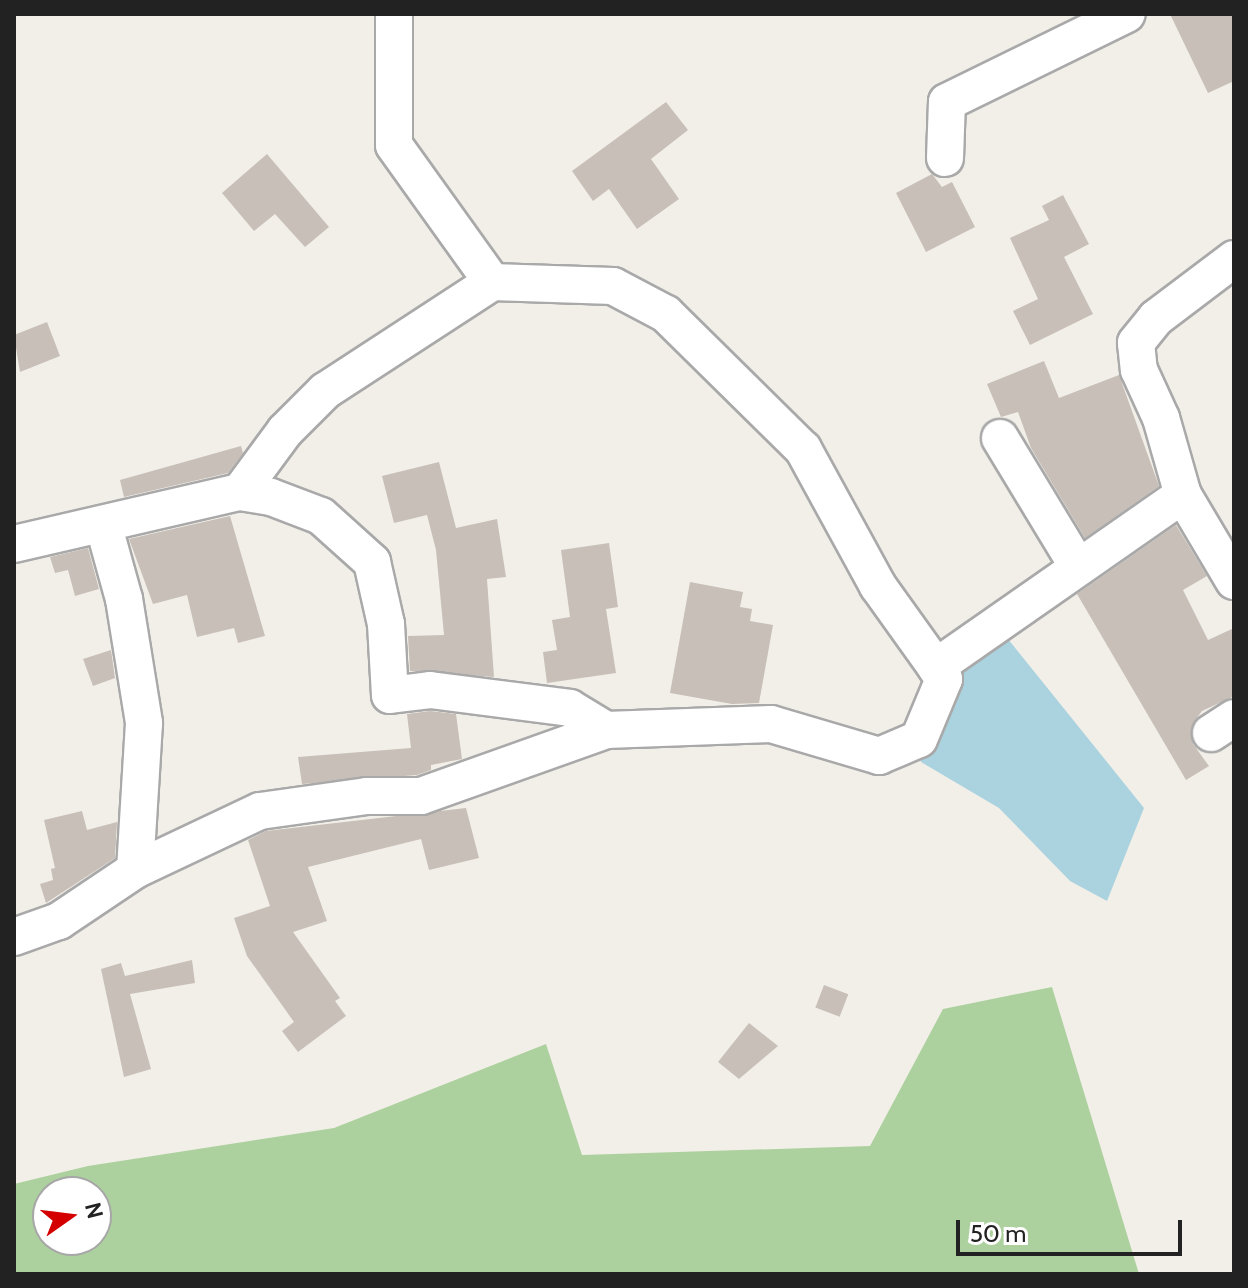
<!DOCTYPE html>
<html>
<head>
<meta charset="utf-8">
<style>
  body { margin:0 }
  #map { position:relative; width:1248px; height:1288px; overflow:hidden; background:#f2efe9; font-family:Cabin,sans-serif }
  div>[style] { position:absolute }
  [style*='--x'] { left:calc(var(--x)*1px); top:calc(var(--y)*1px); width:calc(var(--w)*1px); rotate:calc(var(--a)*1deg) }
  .forest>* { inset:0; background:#add19e }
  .water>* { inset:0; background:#aad3df }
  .building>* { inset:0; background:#c7bfb8; transform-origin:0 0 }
  .roads { filter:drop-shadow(2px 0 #a9a9a9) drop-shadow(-2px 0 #a9a9a9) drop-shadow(0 2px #a9a9a9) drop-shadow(0 -2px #a9a9a9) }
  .minor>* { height:36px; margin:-18px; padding:0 18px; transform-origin:18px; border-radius:18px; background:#fff }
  span { translate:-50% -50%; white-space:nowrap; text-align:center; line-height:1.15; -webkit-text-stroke:6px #fff; paint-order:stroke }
  .frame { position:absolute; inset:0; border:16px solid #222; pointer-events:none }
  .north { position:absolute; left:32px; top:1176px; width:80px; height:80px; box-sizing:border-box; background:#fff; border:2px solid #a7a7a7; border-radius:50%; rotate:76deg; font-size:22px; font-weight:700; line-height:32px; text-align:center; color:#222 }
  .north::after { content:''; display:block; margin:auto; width:28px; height:36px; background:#d40000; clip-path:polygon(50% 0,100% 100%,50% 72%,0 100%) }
  .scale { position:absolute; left:956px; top:1220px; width:226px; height:36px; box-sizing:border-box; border:4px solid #222; border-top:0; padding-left:10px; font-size:24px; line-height:28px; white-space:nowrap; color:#222; -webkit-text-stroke:6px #fff; paint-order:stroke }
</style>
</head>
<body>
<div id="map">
  <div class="forest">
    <i style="clip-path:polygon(evenodd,1052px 987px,1139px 1274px,14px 1274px,14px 1184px,88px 1166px,334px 1128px,546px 1044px,582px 1155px,870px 1146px,943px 1009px,1052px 987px,48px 1192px,96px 1192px,96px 1240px,48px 1240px,48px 1192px)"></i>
  </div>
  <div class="water">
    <i style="clip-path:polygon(1004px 634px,1144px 808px,1107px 901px,1070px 881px,999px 808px,921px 762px,920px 750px,942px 724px,971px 654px)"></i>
  </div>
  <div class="building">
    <i style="clip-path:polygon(1170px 14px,1234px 14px,1234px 81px,1208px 93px)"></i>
    <i style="clip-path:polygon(666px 102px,688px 130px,651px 159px,679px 199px,637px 229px,609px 189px,593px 201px,572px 171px)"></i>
    <i style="clip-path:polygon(267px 154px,329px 227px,305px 247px,275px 214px,254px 231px,222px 193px)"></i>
    <i style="clip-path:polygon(932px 174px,942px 187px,952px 182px,975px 227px,926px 252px,896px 193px)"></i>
    <i style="clip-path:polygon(1063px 195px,1089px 244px,1064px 257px,1093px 314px,1030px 345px,1013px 311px,1038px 299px,1010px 238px,1049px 220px,1042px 206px)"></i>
    <i style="clip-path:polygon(47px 322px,60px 356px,20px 372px,14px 335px)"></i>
    <i style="clip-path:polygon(1044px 361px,1059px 398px,1119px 375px,1159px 486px,1085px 538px,1031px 448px,1018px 412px,1001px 417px,987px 384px)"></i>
    <i style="clip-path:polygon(241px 446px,243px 453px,228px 473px,124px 497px,120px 480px)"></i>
    <i style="clip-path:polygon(439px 462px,456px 528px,497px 519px,506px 577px,487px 579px,494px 677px,410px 671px,408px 636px,444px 635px,436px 550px,427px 515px,394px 523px,382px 476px)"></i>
    <i style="clip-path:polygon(230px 516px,265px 636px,238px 643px,234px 628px,197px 637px,187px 595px,153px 604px,129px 539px)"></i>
    <i style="clip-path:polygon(1176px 525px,1207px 576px,1183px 590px,1208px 640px,1234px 628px,1234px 696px,1202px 711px,1193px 723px,1193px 744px,1209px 766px,1186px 780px,1077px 594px)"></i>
    <i style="clip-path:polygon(609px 543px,618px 607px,606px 609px,616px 673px,547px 683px,543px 652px,557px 650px,552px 620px,570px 617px,561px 550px)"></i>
    <i style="clip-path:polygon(88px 548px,99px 589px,75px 596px,68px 570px,55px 573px,50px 557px)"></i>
    <i style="clip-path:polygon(690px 582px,743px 592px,740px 607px,752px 609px,750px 621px,773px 625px,759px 703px,732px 704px,670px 693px)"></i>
    <i style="clip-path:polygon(111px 650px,115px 678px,93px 686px,83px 659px)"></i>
    <i style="clip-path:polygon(430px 711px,456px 714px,462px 759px,431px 765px,431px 770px,417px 775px,302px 784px,298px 757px,411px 748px,407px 714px)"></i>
    <i style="clip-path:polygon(466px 808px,479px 858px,429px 870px,421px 839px,308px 867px,327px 921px,293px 932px,340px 998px,335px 1001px,346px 1016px,298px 1052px,282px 1031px,294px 1022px,247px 956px,234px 918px,270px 906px,248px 840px,266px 831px)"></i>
    <i style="clip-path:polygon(82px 811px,87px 830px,117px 822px,115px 858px,46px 903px,40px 884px,53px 880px,51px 869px,55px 868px,44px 820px)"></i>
    <i style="clip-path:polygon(192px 960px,195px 983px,130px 994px,151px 1069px,124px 1077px,101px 969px,121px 963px,125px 976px)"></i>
    <i style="left:824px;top:985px;width:26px;height:24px;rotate:21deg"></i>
    <i style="clip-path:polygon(749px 1023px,778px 1046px,739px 1079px,718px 1062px)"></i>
  </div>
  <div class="roads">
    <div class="minor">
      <i style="--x:945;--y:158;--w:56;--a:-88"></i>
      <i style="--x:947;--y:102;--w:200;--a:-26.1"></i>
      <i style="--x:1234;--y:259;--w:98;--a:142.9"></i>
      <i style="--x:1156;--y:318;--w:32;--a:129"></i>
      <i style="--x:1136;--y:343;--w:27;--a:84"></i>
      <i style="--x:1139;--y:370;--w:53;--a:65.4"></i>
      <i style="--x:1161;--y:418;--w:80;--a:74.1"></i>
      <i style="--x:1183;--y:495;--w:100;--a:59.3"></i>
      <i style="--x:492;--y:282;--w:121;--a:1.9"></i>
      <i style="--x:613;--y:286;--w:60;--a:27.8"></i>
      <i style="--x:666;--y:314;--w:192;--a:44.6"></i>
      <i style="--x:803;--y:449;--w:156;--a:61.3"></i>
      <i style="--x:878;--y:586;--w:100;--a:54.4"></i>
      <i style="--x:1000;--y:438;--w:151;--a:58.8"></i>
      <i style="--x:240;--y:492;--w:76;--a:-53.6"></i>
      <i style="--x:285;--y:431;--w:57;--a:-45"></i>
      <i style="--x:325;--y:391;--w:199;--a:-33.1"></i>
      <i style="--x:492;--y:282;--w:168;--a:-125.6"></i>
      <i style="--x:394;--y:145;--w:131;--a:-90"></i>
      <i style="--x:104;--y:527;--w:75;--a:74.5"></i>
      <i style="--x:124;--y:599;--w:126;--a:80.8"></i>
      <i style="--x:144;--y:723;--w:147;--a:93.5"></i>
      <i style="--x:14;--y:544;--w:232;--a:-13"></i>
      <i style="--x:240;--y:492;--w:31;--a:9"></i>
      <i style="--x:271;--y:497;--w:53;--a:20.8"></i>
      <i style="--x:321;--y:516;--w:69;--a:42"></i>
      <i style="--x:372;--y:562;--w:64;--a:77.3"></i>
      <i style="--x:386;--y:624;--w:71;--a:86.8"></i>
      <i style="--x:390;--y:695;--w:40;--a:-7.1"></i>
      <i style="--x:430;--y:690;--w:141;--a:7.3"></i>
      <i style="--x:570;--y:708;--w:42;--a:31.4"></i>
      <i style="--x:1211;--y:733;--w:27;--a:-33"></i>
      <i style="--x:14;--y:937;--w:48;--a:-19.6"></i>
      <i style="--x:59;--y:921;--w:92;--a:-33.9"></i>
      <i style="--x:135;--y:870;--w:138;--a:-25.3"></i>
      <i style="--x:260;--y:811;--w:108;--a:-8"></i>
      <i style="--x:367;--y:796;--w:54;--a:0"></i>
      <i style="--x:421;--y:796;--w:196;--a:-19.6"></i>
      <i style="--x:606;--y:730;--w:165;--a:-2.1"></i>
      <i style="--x:771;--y:724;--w:113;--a:16.5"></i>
      <i style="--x:879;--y:756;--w:43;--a:-23"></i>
      <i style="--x:919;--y:739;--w:65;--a:-67.4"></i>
      <i style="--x:944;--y:679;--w:14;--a:-124"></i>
      <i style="--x:936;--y:667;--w:301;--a:-34.9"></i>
    </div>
  </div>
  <div class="frame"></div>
  <div class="north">N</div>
  <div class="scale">50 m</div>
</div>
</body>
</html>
